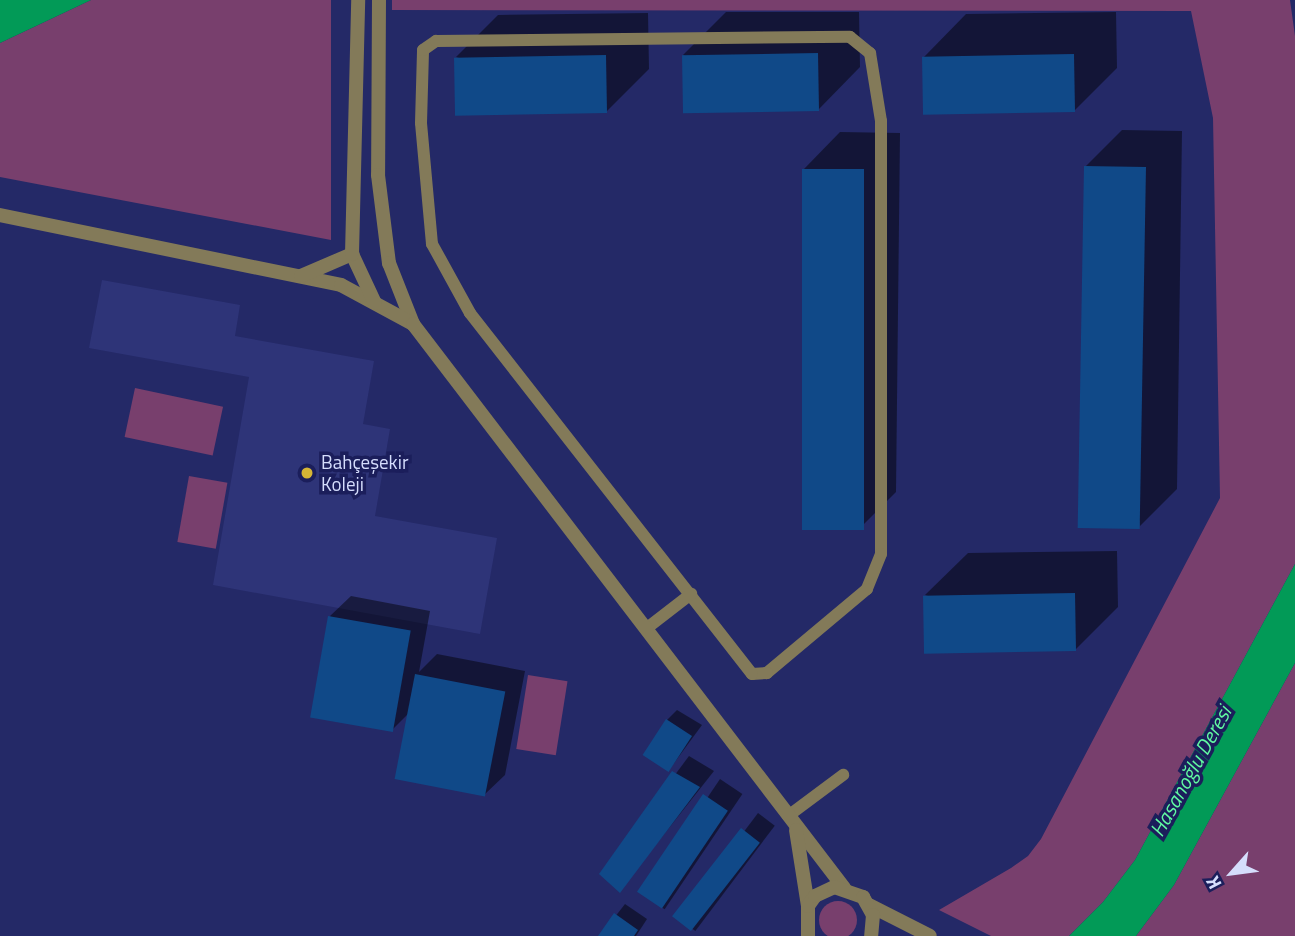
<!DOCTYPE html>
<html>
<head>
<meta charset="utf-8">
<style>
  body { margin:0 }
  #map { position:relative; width:1295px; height:936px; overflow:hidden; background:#242967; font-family:"Titillium Web",sans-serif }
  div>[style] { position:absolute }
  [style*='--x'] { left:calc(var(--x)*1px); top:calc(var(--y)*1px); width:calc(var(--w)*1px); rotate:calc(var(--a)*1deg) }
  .built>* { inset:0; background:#2e3478 }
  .green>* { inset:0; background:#783f6d; transform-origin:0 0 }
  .round { border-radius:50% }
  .water>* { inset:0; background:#029a57 }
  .shadow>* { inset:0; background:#0007; transform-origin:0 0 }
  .building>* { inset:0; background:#104988; transform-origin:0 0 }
  .service>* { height:12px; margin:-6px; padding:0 6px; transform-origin:6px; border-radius:6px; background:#837a59 }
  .minor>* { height:14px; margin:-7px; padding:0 7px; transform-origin:7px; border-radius:7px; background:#837a59 }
  .dots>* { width:19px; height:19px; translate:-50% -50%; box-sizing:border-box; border:4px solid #1b1e5b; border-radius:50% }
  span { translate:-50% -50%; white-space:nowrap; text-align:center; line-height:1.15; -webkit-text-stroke:7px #1b1e5b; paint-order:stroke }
  .poi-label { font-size:19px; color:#d5ddfc }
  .left { translate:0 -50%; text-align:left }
  .water-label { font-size:21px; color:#61faa2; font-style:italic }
  .north { position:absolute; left:1197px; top:838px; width:70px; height:70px; -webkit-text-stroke:5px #1b1e5b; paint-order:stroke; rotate:242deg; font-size:19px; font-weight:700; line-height:28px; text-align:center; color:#d5ddfc }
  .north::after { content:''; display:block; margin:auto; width:24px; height:32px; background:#d5ddfc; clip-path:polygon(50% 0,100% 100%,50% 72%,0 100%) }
</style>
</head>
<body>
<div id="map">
  <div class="built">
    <i style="clip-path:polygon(102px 280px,240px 305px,235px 336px,374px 361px,363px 424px,390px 429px,375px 516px,497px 538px,480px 634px,213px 585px,249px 377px,89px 348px)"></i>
  </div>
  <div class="green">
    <i style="clip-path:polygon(91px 0,331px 0,331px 240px,0 177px,0 43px)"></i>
    <i style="clip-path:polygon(392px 0,1290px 0,1295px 36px,1295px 564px,1135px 860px,1103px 902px,1069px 936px,991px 936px,939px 910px,1011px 868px,1028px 856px,1041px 839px,1220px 498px,1213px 118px,1191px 11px,392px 10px)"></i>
    <i style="left:135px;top:388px;width:90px;height:50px;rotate:12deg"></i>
    <i style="left:189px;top:476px;width:39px;height:67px;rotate:10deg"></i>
    <i style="clip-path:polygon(1295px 663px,1295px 936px,1136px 936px,1174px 885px)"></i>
    <i style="left:528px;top:675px;width:40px;height:75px;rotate:9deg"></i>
    <i class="round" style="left:819px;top:901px;width:38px;height:38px"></i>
  </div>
  <div class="water">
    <i style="clip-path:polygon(0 0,91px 0,0 43px)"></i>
    <i style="clip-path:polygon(1295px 564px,1295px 663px,1174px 885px,1136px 936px,1069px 936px,1103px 902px,1135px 860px)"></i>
  </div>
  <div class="shadow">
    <i style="clip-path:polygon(726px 12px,859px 12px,860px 67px,818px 110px,683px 55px)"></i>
    <i style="clip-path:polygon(1116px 12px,1117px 68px,1075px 110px,924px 57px,966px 14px)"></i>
    <i style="clip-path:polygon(648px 13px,649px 69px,607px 111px,456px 57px,498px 15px)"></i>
    <i style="clip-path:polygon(1122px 130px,1182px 131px,1177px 489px,1140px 526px,1085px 167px)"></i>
    <i style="clip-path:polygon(840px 132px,900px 133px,896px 492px,859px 529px,804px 169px)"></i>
    <i style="clip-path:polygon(1117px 551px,1118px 607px,1076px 649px,925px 595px,968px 553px)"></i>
    <i style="clip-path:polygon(351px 596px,430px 611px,419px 672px,437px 654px,525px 671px,505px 775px,484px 795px,409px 713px,391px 731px,330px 616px)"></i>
    <i style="clip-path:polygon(677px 710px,702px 725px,669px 770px,667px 720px)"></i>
    <i style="clip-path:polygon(689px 756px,714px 771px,620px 890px,601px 874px)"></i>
    <i style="left:720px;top:779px;width:27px;height:139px;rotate:34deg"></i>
    <i style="left:758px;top:813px;width:21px;height:132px;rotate:37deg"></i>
    <i style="clip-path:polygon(625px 904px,647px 919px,636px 936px,600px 936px)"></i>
  </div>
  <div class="building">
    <i style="left:818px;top:53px;width:58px;height:136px;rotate:89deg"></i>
    <i style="left:1074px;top:54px;width:58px;height:152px;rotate:89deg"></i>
    <i style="left:606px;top:55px;width:58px;height:152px;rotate:89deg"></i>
    <i style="left:1084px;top:166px;width:62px;height:362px;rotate:1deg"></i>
    <i style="left:802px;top:169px;width:62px;height:361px"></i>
    <i style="left:1075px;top:593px;width:58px;height:152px;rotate:89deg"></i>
    <i style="left:328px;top:616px;width:84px;height:103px;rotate:10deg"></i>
    <i style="left:415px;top:674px;width:92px;height:107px;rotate:11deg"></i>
    <i style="left:666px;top:719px;width:31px;height:43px;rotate:33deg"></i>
    <i style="clip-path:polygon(672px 771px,700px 787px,620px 893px,599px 874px)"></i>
    <i style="left:703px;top:794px;width:30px;height:118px;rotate:34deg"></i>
    <i style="left:741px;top:828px;width:24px;height:112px;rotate:38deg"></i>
    <i style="clip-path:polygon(614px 913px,638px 930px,634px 936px,598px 936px)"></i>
  </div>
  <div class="service">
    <i style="--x:850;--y:37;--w:26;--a:39"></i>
    <i style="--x:870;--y:53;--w:69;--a:80.8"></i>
    <i style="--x:881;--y:121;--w:433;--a:90"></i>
    <i style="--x:881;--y:554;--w:38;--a:112"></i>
    <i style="--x:867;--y:589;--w:131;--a:140"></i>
    <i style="--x:767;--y:673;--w:15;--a:176"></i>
    <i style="--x:752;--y:674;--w:458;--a:-128"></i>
    <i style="--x:470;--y:313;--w:79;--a:-118.8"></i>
    <i style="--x:432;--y:244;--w:121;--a:-95.2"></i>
    <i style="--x:421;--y:123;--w:73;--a:-88.4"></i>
    <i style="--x:423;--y:50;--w:16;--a:-35"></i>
    <i style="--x:436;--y:41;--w:414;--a:-0.6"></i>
    <i style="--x:647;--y:628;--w:56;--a:-37.7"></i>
    <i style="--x:788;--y:816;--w:69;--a:-36.7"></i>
  </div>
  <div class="minor">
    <i style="--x:379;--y:0;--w:175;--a:90.3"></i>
    <i style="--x:378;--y:175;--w:89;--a:82.9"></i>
    <i style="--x:389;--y:263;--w:66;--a:68.5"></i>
    <i style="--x:0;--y:215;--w:348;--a:11.6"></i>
    <i style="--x:341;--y:285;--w:82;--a:28.4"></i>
    <i style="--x:413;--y:324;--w:710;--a:52.61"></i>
    <i style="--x:352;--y:254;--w:54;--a:64.9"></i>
    <i style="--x:301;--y:276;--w:56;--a:-23.3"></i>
    <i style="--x:352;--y:254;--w:254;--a:-88.6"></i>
    <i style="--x:796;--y:830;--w:77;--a:81"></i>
    <i style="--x:869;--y:905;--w:68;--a:26.9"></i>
    <i style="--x:808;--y:936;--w:30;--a:-90"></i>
    <i style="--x:808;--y:906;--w:12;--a:-55"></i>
    <i style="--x:815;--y:896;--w:21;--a:-25"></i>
    <i style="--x:834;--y:887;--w:31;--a:19"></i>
    <i style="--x:863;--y:897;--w:21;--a:61"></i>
    <i style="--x:873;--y:915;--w:21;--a:95"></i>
  </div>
  <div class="dots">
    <i style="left:307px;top:473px;background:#d5b535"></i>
  </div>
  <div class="poi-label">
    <span class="left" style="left:321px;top:473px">Bahçeşekir<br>Koleji</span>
  </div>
  <div class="water-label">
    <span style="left:1190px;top:771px;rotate:-61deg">Hasanoğlu Deresi</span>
  </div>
  <div class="north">K</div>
</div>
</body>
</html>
